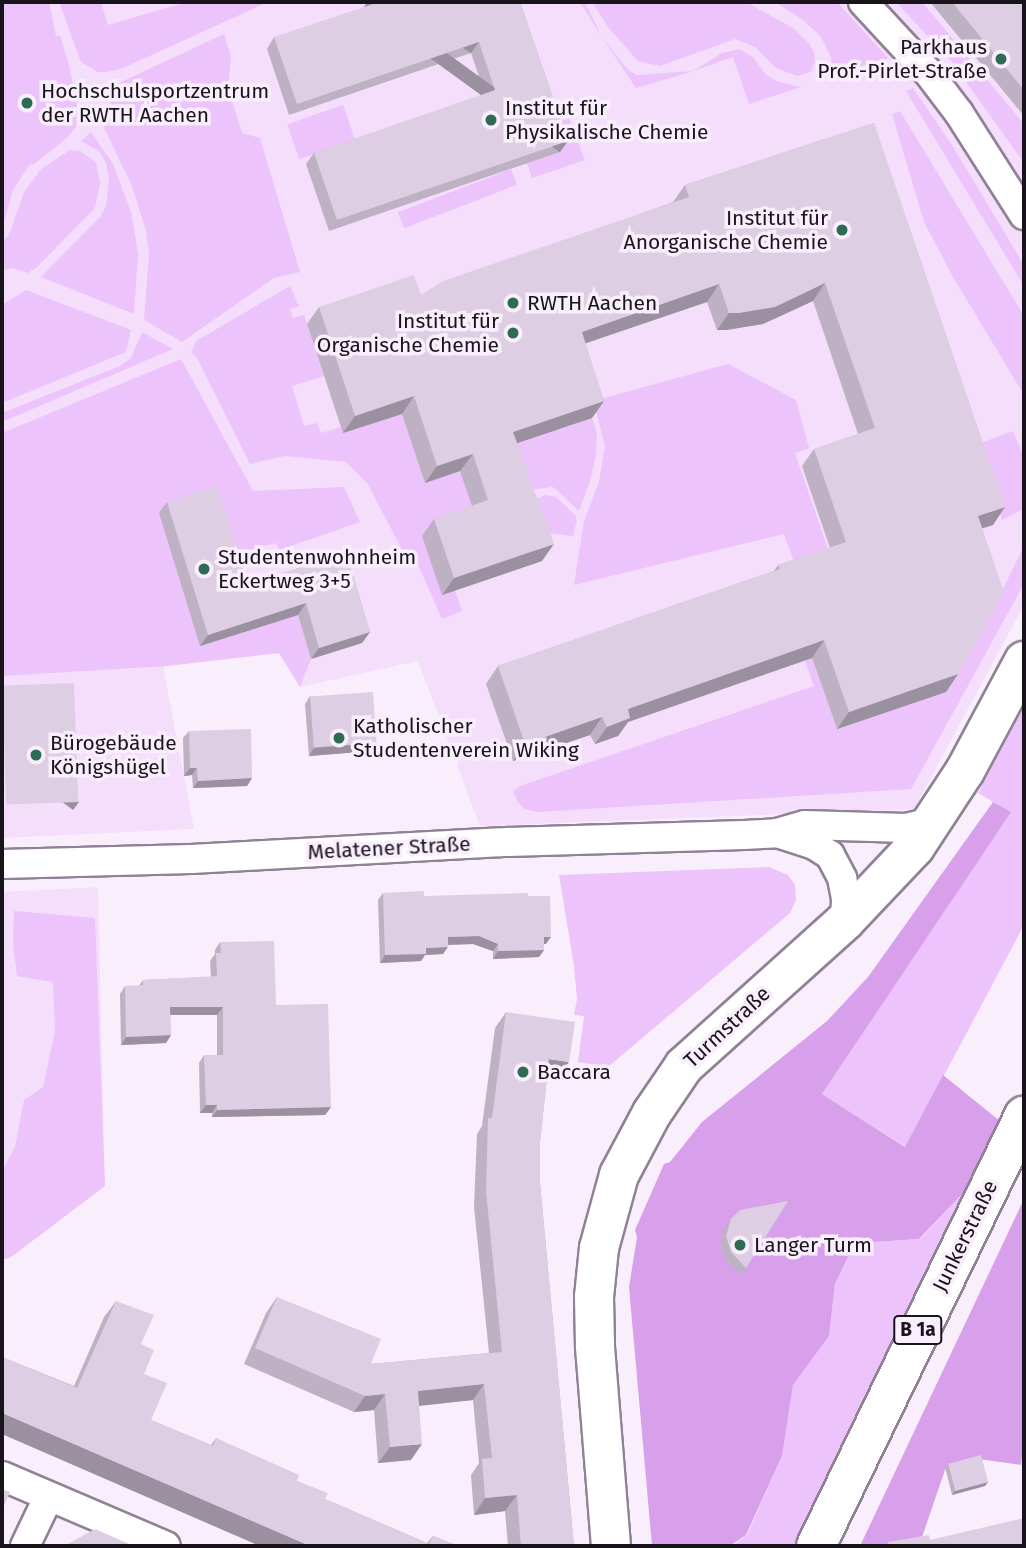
<!DOCTYPE html>
<html>
<head>
<meta charset="utf-8">
<style>
  body { margin:0 }
  #map { position:relative; width:1026px; height:1548px; overflow:hidden; background:#f9effc; font-family:"Fira Sans",sans-serif }
  div>[style] { position:absolute }
  [style*='--x'] { left:calc(var(--x)*1px); top:calc(var(--y)*1px); width:calc(var(--w)*1px); rotate:calc(var(--a)*1deg) }
  .built>* { inset:0; background:#f4defc }
  .green>* { inset:0; background:#ecc3fb; transform-origin:0 0 }
  .forest>* { inset:0; background:#d8a0eb }
  .roads { filter:drop-shadow(2px 0 #918196) drop-shadow(-2px 0 #918196) drop-shadow(0 2px #918196) drop-shadow(0 -2px #918196) }
  .street>* { height:28px; margin:-14px; padding:0 14px; transform-origin:14px; border-radius:14px; background:#fff }
  .primary>* { height:38px; margin:-19px; padding:0 19px; transform-origin:19px; border-radius:19px; background:#fff }
  .wall>* { inset:0; background:#bfb1c4 }
  .shaded-wall>* { inset:0; background:#9b90a0; transform-origin:0 0 }
  .building>* { inset:0; background:#decee4; transform-origin:0 0 }
  .dots>* { width:19px; height:19px; translate:-50% -50%; box-sizing:border-box; border:4px solid #f9effc; border-radius:50% }
  span { translate:-50% -50%; white-space:nowrap; text-align:center; line-height:1.15; -webkit-text-stroke:7px #f9effc; paint-order:stroke }
  .shield-label span { padding:2px 5px; background:#f9effc; border:2px solid; border-radius:5px; -webkit-text-stroke-width:0 }
  .shield-label { font-size:19px; color:#19131b; font-weight:700 }
  .poi-label { font-size:21px; color:#19131b }
  .right { translate:-100% -50%; text-align:right }
  .left { translate:0 -50%; text-align:left }
  .street-label { font-size:21px; color:#19131b }
  .frame { position:absolute; inset:0; border:4px solid #19131b; pointer-events:none }
</style>
</head>
<body>
<div id="map">
  <div class="built">
    <i style="clip-path:polygon(2px 2px,1024px 2px,1024px 605px,914px 809px,480px 826px,418px 661px,300px 687px,279px 653px,163px 666px,194px 829px,2px 838px)"></i>
    <i style="clip-path:polygon(98px 887px,105px 1186px,11px 1257px,2px 1260px,2px 892px)"></i>
  </div>
  <div class="green">
    <i style="clip-path:polygon(2px 2px,49px 2px,56px 36px,60px 35px,70px 69px,77px 106px,76px 127px,67px 138px,33px 165px,30px 164px,13px 190px,2px 229px)"></i>
    <i style="clip-path:polygon(59px 2px,101px 2px,108px 25px,187px 2px,268px 2px,123px 68px,107px 72px,98px 72px,81px 62px)"></i>
    <i style="clip-path:polygon(580px 2px,585px 2px,602px 37px,628px 70px,637px 75px,693px 71px,722px 53px,739px 49px,753px 57px,766px 75px,779px 82px,801px 87px,749px 104px,733px 57px,693px 71px,653px 83px,636px 88px,602px 37px)"></i>
    <i style="clip-path:polygon(592px 2px,746px 2px,793px 28px,809px 43px,814px 52px,815px 61px,811px 72px,797px 76px,776px 68px,755px 47px,735px 39px,660px 66px,638px 61px,608px 27px)"></i>
    <i style="clip-path:polygon(775px 2px,837px 2px,888px 58px,832px 75px,831px 57px,821px 37px,803px 20px)"></i>
    <i style="clip-path:polygon(896px 2px,922px 2px,1024px 124px,1024px 163px,951px 61px)"></i>
    <i style="clip-path:polygon(224px 34px,231px 57px,228px 88px,242px 133px,260px 138px,300px 272px,274px 278px,182px 342px,144px 320px,149px 255px,146px 231px,132px 186px,104px 128px,106px 112px,119px 83px)"></i>
    <i style="clip-path:polygon(913px 88px,950px 142px,1024px 265px,1024px 286px,906px 91px)"></i>
    <i style="left:343px;top:105px;width:37px;height:59px;rotate:71deg"></i>
    <i style="clip-path:polygon(900px 111px,1024px 316px,1024px 395px,953px 277px,924px 222px,892px 114px)"></i>
    <i style="clip-path:polygon(569px 118px,585px 160px,532px 178px,527px 163px,560px 152px,551px 125px)"></i>
    <i style="clip-path:polygon(91px 132px,113px 164px,131px 212px,138px 254px,134px 314px,41px 277px,100px 217px,106px 206px,109px 179px,106px 163px,100px 152px,81px 141px)"></i>
    <i style="clip-path:polygon(70px 150px,80px 151px,96px 162px,100px 183px,95px 208px,37px 267px,28px 273px,13px 268px,2px 271px,2px 242px,9px 235px,24px 192px,41px 169px)"></i>
    <i style="left:511px;top:169px;width:17px;height:121px;rotate:69deg"></i>
    <i style="clip-path:polygon(290px 286px,299px 306px,290px 309px,293px 318px,304px 315px,324px 376px,292px 386px,304px 426px,317px 423px,321px 433px,341px 427px,344px 433px,404px 413px,425px 483px,477px 457px,592px 418px,597px 433px,596px 454px,591px 478px,579px 511px,553px 487px,520px 491px,455px 590px,462px 611px,442px 619px,415px 558px,408px 561px,367px 483px,346px 462px,285px 456px,250px 464px,196px 356px,191px 353px,196px 341px)"></i>
    <i style="clip-path:polygon(26px 290px,131px 330px,126px 352px,2px 403px,2px 305px)"></i>
    <i style="clip-path:polygon(142px 332px,173px 349px,2px 422px,2px 413px,120px 366px,131px 358px)"></i>
    <i style="clip-path:polygon(181px 359px,253px 491px,344px 487px,360px 522px,279px 550px,276px 543px,228px 556px,200px 646px,298px 615px,311px 659px,300px 687px,279px 653px,167px 666px,2px 676px,2px 433px)"></i>
    <i style="clip-path:polygon(728px 364px,796px 400px,809px 448px,795px 453px,831px 558px,797px 571px,784px 534px,574px 585px,584px 521px,599px 482px,605px 445px,593px 401px)"></i>
    <i style="clip-path:polygon(1013px 431px,1024px 457px,1024px 509px,1002px 520px,978px 444px)"></i>
    <i style="clip-path:polygon(545px 495px,556px 497px,575px 515px,577px 520px,573px 536px,549px 533px,529px 503px)"></i>
    <i style="clip-path:polygon(1024px 546px,1024px 584px,911px 789px,538px 812px,524px 809px,518px 802px,513px 791px,520px 786px,814px 686px,805px 661px,812px 658px,837px 729px,999px 597px)"></i>
    <i style="clip-path:polygon(1024px 707px,1024px 925px,906px 1147px,822px 1094px,1010px 812px,978px 793px)"></i>
    <i style="clip-path:polygon(769px 867px,788px 875px,795px 885px,796px 900px,790px 913px,608px 1067px,578px 1062px,584px 1016px,574px 1015px,577px 999px,574px 966px,559px 875px)"></i>
    <i style="clip-path:polygon(14px 911px,95px 918px,105px 1186px,11px 1257px,2px 1260px,2px 1171px,15px 1147px,24px 1100px,43px 1087px,55px 1031px,53px 982px,17px 976px,13px 944px)"></i>
    <i style="clip-path:polygon(966px 1190px,793px 1546px,732px 1546px,747px 1535px,782px 1456px,793px 1385px,829px 1336px,835px 1284px,848px 1257px,875px 1242px,920px 1239px)"></i>
  </div>
  <div class="forest">
    <i style="clip-path:polygon(993px 802px,1011px 812px,822px 1094px,905px 1147px,943px 1075px,1000px 1121px,966px 1190px,919px 1239px,875px 1242px,848px 1257px,835px 1284px,829px 1336px,793px 1385px,782px 1456px,746px 1535px,730px 1546px,652px 1546px,629px 1287px,637px 1237px,635px 1230px,664px 1164px,670px 1162px,702px 1122px,827px 1021px,868px 977px)"></i>
    <i style="clip-path:polygon(1024px 1199px,1024px 1439px,1021px 1465px,978px 1459px,946px 1467px,919px 1546px,860px 1546px)"></i>
  </div>
  <div class="roads">
    <div class="street">
      <i style="--x:863;--y:2;--w:94;--a:47.2"></i>
      <i style="--x:927;--y:71;--w:53;--a:52.7"></i>
      <i style="--x:959;--y:113;--w:121;--a:57.5"></i>
      <i style="--x:777;--y:833;--w:39;--a:18"></i>
      <i style="--x:814;--y:845;--w:19;--a:32"></i>
      <i style="--x:830;--y:855;--w:26;--a:62"></i>
      <i style="--x:842;--y:878;--w:20;--a:79"></i>
      <i style="--x:846;--y:898;--w:23;--a:92"></i>
      <i style="--x:2;--y:864;--w:189;--a:-1.5"></i>
      <i style="--x:191;--y:859;--w:317;--a:-3.1"></i>
      <i style="--x:508;--y:842;--w:236;--a:-1.7"></i>
      <i style="--x:744;--y:835;--w:33;--a:-3"></i>
      <i style="--x:777;--y:833;--w:29;--a:-16"></i>
      <i style="--x:805;--y:825;--w:101;--a:1.7"></i>
      <i style="--x:906;--y:828;--w:28;--a:-13"></i>
      <i style="--x:2;--y:1476;--w:178;--a:23.1"></i>
      <i style="--x:25;--y:1546;--w:55;--a:-64.4"></i>
    </div>
    <div class="primary">
      <i style="--x:611;--y:1546;--w:202;--a:-94.6"></i>
      <i style="--x:595;--y:1345;--w:48;--a:-91.2"></i>
      <i style="--x:594;--y:1297;--w:49;--a:-84.2"></i>
      <i style="--x:599;--y:1248;--w:76;--a:-74.7"></i>
      <i style="--x:619;--y:1175;--w:70;--a:-62"></i>
      <i style="--x:652;--y:1113;--w:57;--a:-55.8"></i>
      <i style="--x:684;--y:1066;--w:217;--a:-42"></i>
      <i style="--x:845;--y:921;--w:102;--a:-46.6"></i>
      <i style="--x:915;--y:847;--w:91;--a:-56.7"></i>
      <i style="--x:965;--y:771;--w:125;--a:-61.8"></i>
      <i style="--x:816;--y:1546;--w:478;--a:-64.2"></i>
    </div>
  </div>
  <div class="wall">
    <i style="clip-path:polygon(520px 2px,568px 141px,560px 152px,329px 231px,306px 164px,314px 153px,485px 94px,471px 53px,289px 115px,267px 49px,274px 37px)"></i>
    <i style="clip-path:polygon(930px 2px,1024px 2px,1024px 116px)"></i>
    <i style="clip-path:polygon(874px 123px,993px 525px,982px 528px,958px 674px,946px 692px,837px 729px,812px 658px,628px 722px,618px 736px,595px 744px,590px 735px,513px 761px,486px 684px,498px 666px,774px 571px,778px 565px,830px 548px,802px 466px,814px 449px,858px 434px,813px 301px,763px 324px,726px 330px,717px 330px,707px 302px,585px 343px,604px 401px,592px 418px,517px 443px,542px 561px,442px 595px,422px 536px,434px 519px,472px 506px,460px 471px,425px 483px,402px 414px,343px 433px,307px 324px,319px 307px,421px 295px,673px 202px,685px 185px)"></i>
    <i style="clip-path:polygon(167px 502px,248px 585px,346px 552px,370px 632px,362px 643px,311px 659px,298px 615px,200px 646px,159px 513px)"></i>
    <i style="clip-path:polygon(310px 696px,372px 751px,309px 756px,305px 704px)"></i>
    <i style="clip-path:polygon(189px 731px,252px 778px,247px 786px,193px 788px,192px 775px,184px 776px,183px 738px)"></i>
    <i style="clip-path:polygon(383px 893px,424px 896px,528px 896px,546px 944px,544px 944px,544px 950px,539px 957px,493px 959px,493px 951px,473px 944px,448px 945px,443px 954px,425px 955px,421px 961px,380px 963px,378px 900px)"></i>
    <i style="clip-path:polygon(220px 942px,276px 1005px,331px 1107px,325px 1115px,212px 1117px,212px 1113px,200px 1113px,199px 1063px,204px 1055px,217px 1055px,217px 1015px,170px 1015px,171px 1035px,166px 1043px,121px 1045px,120px 994px,125px 986px,139px 986px,143px 980px,211px 977px,210px 961px,215px 954px,215px 950px)"></i>
    <i style="clip-path:polygon(506px 1012px,558px 1078px,547px 1077px,540px 1142px,540px 1183px,574px 1546px,508px 1546px,505px 1511px,474px 1515px,471px 1475px,479px 1463px,473px 1400px,419px 1406px,411px 1460px,378px 1463px,374px 1410px,354px 1412px,244px 1364px,266px 1313px,277px 1297px,371px 1364px,489px 1353px,474px 1207px,477px 1134px,482px 1126px,495px 1028px)"></i>
    <i style="clip-path:polygon(731px 1219px,746px 1268px,741px 1275px,725px 1259px,720px 1243px,725px 1227px)"></i>
    <i style="clip-path:polygon(116px 1301px,141px 1344px,144px 1374px,151px 1420px,211px 1445px,216px 1438px,297px 1481px,325px 1499px,427px 1543px,433px 1536px,459px 1546px,260px 1546px,2px 1434px,2px 1357px,74px 1386px,104px 1317px)"></i>
    <i style="clip-path:polygon(948px 1463px,988px 1482px,985px 1486px,952px 1495px,945px 1467px)"></i>
  </div>
  <div class="shaded-wall">
    <i style="left:479px;top:42px;width:14px;height:192px;rotate:126deg"></i>
    <i style="left:568px;top:141px;width:14px;height:244px;rotate:126deg"></i>
    <i style="clip-path:polygon(825px 283px,813px 301px,763px 324px,726px 330px,717px 330px,729px 313px)"></i>
    <i style="clip-path:polygon(719px 284px,707px 302px,569px 349px,582px 332px)"></i>
    <i style="clip-path:polygon(414px 396px,402px 414px,343px 433px,355px 416px)"></i>
    <i style="clip-path:polygon(604px 401px,592px 418px,500px 449px,513px 432px)"></i>
    <i style="clip-path:polygon(473px 454px,460px 471px,425px 483px,437px 466px)"></i>
    <i style="clip-path:polygon(1005px 507px,993px 525px,965px 534px,978px 516px)"></i>
    <i style="clip-path:polygon(554px 544px,542px 561px,442px 595px,454px 578px)"></i>
    <i style="clip-path:polygon(306px 603px,298px 615px,200px 646px,208px 635px)"></i>
    <i style="clip-path:polygon(370px 632px,362px 643px,311px 659px,319px 648px)"></i>
    <i style="clip-path:polygon(824px 640px,812px 658px,628px 722px,618px 736px,595px 744px,607px 727px,628px 709px)"></i>
    <i style="clip-path:polygon(958px 674px,946px 692px,837px 729px,849px 712px)"></i>
    <i style="clip-path:polygon(602px 717px,590px 735px,513px 761px,525px 744px)"></i>
    <i style="clip-path:polygon(377px 743px,372px 751px,309px 756px,314px 748px)"></i>
    <i style="clip-path:polygon(190px 768px,197px 768px,192px 775px,184px 776px)"></i>
    <i style="clip-path:polygon(252px 778px,247px 786px,193px 788px,198px 781px)"></i>
    <i style="left:79px;top:802px;width:10px;height:77px;rotate:127deg"></i>
    <i style="clip-path:polygon(479px 936px,498px 944px,493px 951px,473px 944px,443px 945px,448px 937px)"></i>
    <i style="clip-path:polygon(544px 937px,551px 937px,546px 944px,538px 945px)"></i>
    <i style="clip-path:polygon(448px 947px,443px 954px,425px 955px,421px 961px,380px 963px,385px 955px,426px 948px)"></i>
    <i style="clip-path:polygon(544px 950px,539px 957px,493px 959px,498px 951px)"></i>
    <i style="clip-path:polygon(170px 1007px,223px 1007px,217px 1015px,165px 1015px)"></i>
    <i style="clip-path:polygon(171px 1035px,166px 1043px,121px 1045px,126px 1037px)"></i>
    <i style="clip-path:polygon(549px 1059px,569px 1062px,558px 1078px,537px 1076px)"></i>
    <i style="clip-path:polygon(206px 1105px,217px 1105px,212px 1113px,200px 1113px)"></i>
    <i style="clip-path:polygon(331px 1107px,325px 1115px,212px 1117px,217px 1110px)"></i>
    <i style="clip-path:polygon(484px 1384px,473px 1400px,407px 1407px,418px 1391px)"></i>
    <i style="clip-path:polygon(385px 1394px,374px 1410px,354px 1412px,365px 1396px)"></i>
    <i style="clip-path:polygon(2px 1413px,310px 1546px,260px 1546px,2px 1434px)"></i>
    <i style="clip-path:polygon(422px 1444px,411px 1460px,378px 1463px,390px 1447px)"></i>
    <i style="clip-path:polygon(988px 1482px,985px 1486px,952px 1495px,955px 1491px)"></i>
    <i style="clip-path:polygon(517px 1495px,505px 1511px,474px 1515px,485px 1498px)"></i>
  </div>
  <div class="building">
    <i style="clip-path:polygon(379px 2px,520px 2px,568px 141px,337px 220px,314px 153px,495px 90px,479px 42px,297px 104px,274px 37px)"></i>
    <i style="clip-path:polygon(952px 2px,1024px 2px,1024px 90px)"></i>
    <i style="clip-path:polygon(874px 123px,1005px 507px,978px 516px,1004px 592px,958px 674px,849px 712px,824px 640px,628px 709px,630px 718px,607px 727px,602px 717px,525px 744px,498px 666px,780px 569px,778px 565px,846px 542px,814px 449px,875px 428px,825px 283px,775px 307px,739px 313px,729px 313px,719px 284px,582px 332px,604px 401px,513px 432px,554px 544px,454px 578px,434px 519px,488px 500px,473px 454px,437px 466px,414px 396px,355px 416px,319px 307px,414px 275px,421px 295px,443px 281px,689px 197px,685px 185px)"></i>
    <i style="clip-path:polygon(217px 486px,248px 585px,346px 552px,370px 632px,319px 648px,306px 603px,208px 635px,167px 502px)"></i>
    <i style="left:74px;top:683px;width:119px;height:72px;rotate:88deg"></i>
    <i style="left:373px;top:692px;width:51px;height:63px;rotate:86deg"></i>
    <i style="clip-path:polygon(251px 729px,252px 778px,198px 781px,197px 768px,190px 768px,189px 731px)"></i>
    <i style="clip-path:polygon(424px 891px,424px 896px,528px 893px,528px 896px,550px 896px,551px 937px,544px 937px,544px 950px,498px 951px,498px 944px,479px 936px,448px 937px,448px 947px,426px 948px,426px 954px,385px 955px,383px 893px)"></i>
    <i style="clip-path:polygon(274px 941px,276px 1005px,328px 1004px,331px 1107px,217px 1110px,217px 1105px,206px 1105px,204px 1055px,223px 1055px,223px 1007px,170px 1007px,171px 1035px,126px 1037px,125px 986px,143px 985px,143px 980px,217px 976px,216px 953px,221px 953px,220px 942px)"></i>
    <i style="clip-path:polygon(506px 1012px,575px 1022px,569px 1062px,549px 1059px,540px 1142px,540px 1183px,574px 1546px,521px 1546px,517px 1495px,485px 1498px,482px 1459px,492px 1458px,484px 1384px,418px 1391px,422px 1444px,390px 1447px,385px 1394px,365px 1396px,255px 1348px,277px 1297px,381px 1339px,371px 1364px,502px 1352px,486px 1191px,488px 1118px,492px 1118px)"></i>
    <i style="clip-path:polygon(788px 1201px,746px 1268px,731px 1252px,726px 1236px,731px 1219px,740px 1210px)"></i>
    <i style="clip-path:polygon(116px 1301px,154px 1315px,141px 1344px,154px 1350px,144px 1374px,167px 1383px,151px 1420px,213px 1446px,216px 1438px,299px 1475px,297px 1481px,328px 1493px,325px 1499px,429px 1544px,433px 1536px,459px 1546px,310px 1546px,2px 1413px,2px 1357px,77px 1388px)"></i>
    <i style="left:981px;top:1455px;width:28px;height:34px;rotate:75deg"></i>
    <i style="clip-path:polygon(2px 1489px,10px 1492px,2px 1510px)"></i>
    <i style="clip-path:polygon(1024px 1518px,1024px 1546px,889px 1546px,888px 1542px,929px 1535px,930px 1540px)"></i>
    <i style="clip-path:polygon(95px 1529px,134px 1546px,64px 1546px)"></i>
  </div>
  <div class="dots">
    <i style="left:1001px;top:59px;background:#2f6a54"></i>
    <i style="left:27px;top:103px;background:#2f6a54"></i>
    <i style="left:491px;top:120px;background:#2f6a54"></i>
    <i style="left:842px;top:230px;background:#2f6a54"></i>
    <i style="left:513px;top:303px;background:#2f6a54"></i>
    <i style="left:513px;top:333px;background:#2f6a54"></i>
    <i style="left:204px;top:569px;background:#2f6a54"></i>
    <i style="left:339px;top:738px;background:#2f6a54"></i>
    <i style="left:36px;top:755px;background:#2f6a54"></i>
    <i style="left:523px;top:1072px;background:#2f6a54"></i>
    <i style="left:740px;top:1245px;background:#2f6a54"></i>
  </div>
  <div class="shield-label">
    <span style="left:918px;top:1330px">B 1a</span>
  </div>
  <div class="poi-label">
    <span class="right" style="left:987px;top:59px">Parkhaus<br>Prof.-Pirlet-Straße</span>
    <span class="left" style="left:41px;top:103px">Hochschulsportzentrum<br>der RWTH Aachen</span>
    <span class="left" style="left:505px;top:120px">Institut für<br>Physikalische Chemie</span>
    <span class="right" style="left:828px;top:230px">Institut für<br>Anorganische Chemie</span>
    <span class="left" style="left:527px;top:303px">RWTH Aachen</span>
    <span class="right" style="left:499px;top:333px">Institut für<br>Organische Chemie</span>
    <span class="left" style="left:218px;top:569px">Studentenwohnheim<br>Eckertweg 3+5</span>
    <span class="left" style="left:353px;top:738px">Katholischer<br>Studentenverein Wiking</span>
    <span class="left" style="left:50px;top:755px">Bürogebäude<br>Königshügel</span>
    <span class="left" style="left:537px;top:1072px">Baccara</span>
    <span class="left" style="left:754px;top:1245px">Langer Turm</span>
  </div>
  <div class="street-label">
    <span style="left:389px;top:848px;rotate:-3deg">Melatener Straße</span>
    <span style="left:727px;top:1027px;rotate:-43deg">Turmstraße</span>
    <span style="left:965px;top:1236px;rotate:-64deg">Junkerstraße</span>
  </div>
  <div class="frame"></div>
</div>
</body>
</html>
